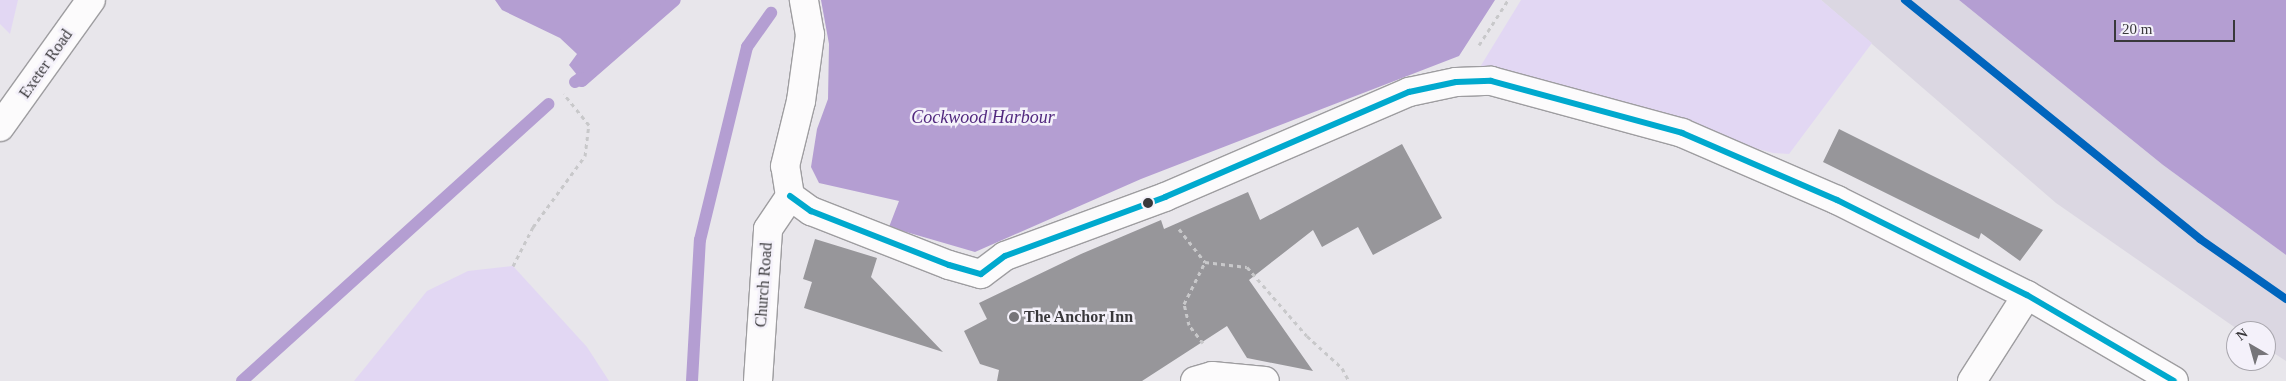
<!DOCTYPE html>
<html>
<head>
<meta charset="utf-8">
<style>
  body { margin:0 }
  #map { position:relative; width:2286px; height:381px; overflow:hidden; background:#e8e6eb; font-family:Georgia,serif }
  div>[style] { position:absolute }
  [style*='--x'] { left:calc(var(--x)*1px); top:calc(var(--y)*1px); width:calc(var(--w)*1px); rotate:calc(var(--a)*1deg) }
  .built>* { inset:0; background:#dbd7e2 }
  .green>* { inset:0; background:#e2d7f3 }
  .water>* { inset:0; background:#b49ed2 }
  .stream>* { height:12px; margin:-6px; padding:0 6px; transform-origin:6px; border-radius:6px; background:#b49ed2 }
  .building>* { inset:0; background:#97969a }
  .path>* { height:3px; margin-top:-1.5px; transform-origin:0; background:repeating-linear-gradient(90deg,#c8c8ca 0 4px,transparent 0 8px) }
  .roads { filter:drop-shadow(1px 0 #9e9da0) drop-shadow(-1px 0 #9e9da0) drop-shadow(0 1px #9e9da0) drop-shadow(0 -1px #9e9da0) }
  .minor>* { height:28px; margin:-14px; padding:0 14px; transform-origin:14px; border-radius:14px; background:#fcfbfc }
  .major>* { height:28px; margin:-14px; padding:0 14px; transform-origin:14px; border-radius:14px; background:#fcfbfc }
  .bus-1>* { height:6px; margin:-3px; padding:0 3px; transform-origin:3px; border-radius:3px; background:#00a9ce }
  .rail-1>* { height:8px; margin:-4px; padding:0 4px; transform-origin:4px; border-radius:4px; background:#0065bd }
  .dots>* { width:14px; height:14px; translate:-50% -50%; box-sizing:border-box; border:2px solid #f4f1fa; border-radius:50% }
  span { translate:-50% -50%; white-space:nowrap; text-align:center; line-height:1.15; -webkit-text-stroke:5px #f4f1fa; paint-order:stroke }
  .street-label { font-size:16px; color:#39383b }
  .poi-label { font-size:16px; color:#39383b; font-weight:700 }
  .left { translate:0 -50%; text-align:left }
  .water-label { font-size:18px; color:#52297f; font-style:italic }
  .north { position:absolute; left:2226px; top:321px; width:50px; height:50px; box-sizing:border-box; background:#f4f1fa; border:1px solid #a9a7ae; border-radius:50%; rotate:322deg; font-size:14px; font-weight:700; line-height:20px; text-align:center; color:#39383b }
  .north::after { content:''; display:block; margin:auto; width:18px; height:22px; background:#767579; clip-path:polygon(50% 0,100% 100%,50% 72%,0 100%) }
  .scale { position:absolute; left:2114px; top:20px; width:121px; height:22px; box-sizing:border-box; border:2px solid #39383b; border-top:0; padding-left:6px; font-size:15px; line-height:18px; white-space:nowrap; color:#39383b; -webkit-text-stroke:4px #f4f1fa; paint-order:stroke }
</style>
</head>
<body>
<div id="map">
  <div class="built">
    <i style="clip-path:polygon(1821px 0,1959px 0,2163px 165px,2286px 255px,2286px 361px,2266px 348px,2266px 331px,2240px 331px,2056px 203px)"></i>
  </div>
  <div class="green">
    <i style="clip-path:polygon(0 0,18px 0,10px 34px,0 24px)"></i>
    <i style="clip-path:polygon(1521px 0,1821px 0,1872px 43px,1789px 154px,1773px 153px,1477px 72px)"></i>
    <i style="clip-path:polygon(513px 266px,587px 347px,609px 381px,354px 381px,427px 291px,468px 271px)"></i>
  </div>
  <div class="water">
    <i style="clip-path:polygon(495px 0,675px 0,582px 81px,569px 65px,577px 54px,560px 38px,502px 10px)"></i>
    <i style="clip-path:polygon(821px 0,1495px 0,1459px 56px,1141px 179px,975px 252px,889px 227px,899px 201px,819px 183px,811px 167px,817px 129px,828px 99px,829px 44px)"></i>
    <i style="clip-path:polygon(1959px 0,2286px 0,2286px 255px,2163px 165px)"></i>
  </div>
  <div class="stream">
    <i style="--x:575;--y:82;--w:7;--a:-34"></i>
    <i style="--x:581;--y:78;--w:3;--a:72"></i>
    <i style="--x:582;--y:81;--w:123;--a:-41.1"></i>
    <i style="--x:242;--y:381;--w:413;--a:-42.1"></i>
    <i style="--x:692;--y:381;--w:141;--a:-86.8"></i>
    <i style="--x:700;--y:240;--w:199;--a:-76.3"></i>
    <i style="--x:747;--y:47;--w:42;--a:-54.8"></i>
  </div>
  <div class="building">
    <i style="clip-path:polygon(1839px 129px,1931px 175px,2043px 230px,2020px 261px,1981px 233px,1979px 239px,1823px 162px)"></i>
    <i style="clip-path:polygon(1402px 144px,1442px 218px,1373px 255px,1358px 227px,1322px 247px,1313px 230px,1249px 280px,1313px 371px,1247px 358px,1227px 326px,1142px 381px,997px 381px,999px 370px,980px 364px,964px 331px,987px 319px,979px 303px,1081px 254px,1161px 220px,1164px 229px,1248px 192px,1260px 220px)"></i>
    <i style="clip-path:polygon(815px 239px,877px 258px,871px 277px,943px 352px,804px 308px,812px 282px,803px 279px)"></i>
  </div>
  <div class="path">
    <i style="--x:1479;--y:45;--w:54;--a:-57.2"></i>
    <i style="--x:1179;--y:229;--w:42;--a:51.8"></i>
    <i style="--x:1205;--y:262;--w:42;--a:6.8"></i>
    <i style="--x:1247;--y:267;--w:91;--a:49"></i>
    <i style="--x:1307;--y:336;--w:47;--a:42.4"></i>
    <i style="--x:1342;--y:368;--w:15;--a:62"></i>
    <i style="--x:513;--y:266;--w:44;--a:-62.9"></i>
    <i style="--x:533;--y:227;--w:88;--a:-53.8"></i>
    <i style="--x:585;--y:156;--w:31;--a:-83"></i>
    <i style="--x:589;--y:125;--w:40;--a:-129"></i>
    <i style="--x:1203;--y:343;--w:23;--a:-128"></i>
    <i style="--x:1189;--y:325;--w:22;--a:-103"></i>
    <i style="--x:1184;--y:304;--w:47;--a:-63.4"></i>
  </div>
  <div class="roads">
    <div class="minor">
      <i style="--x:790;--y:196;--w:26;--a:36"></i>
      <i style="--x:811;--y:211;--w:148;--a:21.4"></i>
      <i style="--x:949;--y:265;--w:33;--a:16"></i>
      <i style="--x:981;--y:274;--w:30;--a:-37"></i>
      <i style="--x:1005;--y:256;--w:171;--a:-20.2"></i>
      <i style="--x:1165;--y:197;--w:266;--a:-23.3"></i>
      <i style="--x:1409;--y:92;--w:48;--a:-12"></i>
      <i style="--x:1456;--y:82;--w:35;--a:-2"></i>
      <i style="--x:1491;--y:81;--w:198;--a:15.2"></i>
      <i style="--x:1682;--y:133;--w:169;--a:23.4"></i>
      <i style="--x:1837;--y:200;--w:212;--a:26.6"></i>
      <i style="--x:2027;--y:295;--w:170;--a:30.3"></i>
      <i style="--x:790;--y:196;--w:30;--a:-99"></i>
      <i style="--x:785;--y:166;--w:67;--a:-76.2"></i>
      <i style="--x:801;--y:101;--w:67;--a:-82.2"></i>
      <i style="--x:810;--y:35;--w:36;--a:-100"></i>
      <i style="--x:758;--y:381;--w:152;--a:-86.2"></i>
      <i style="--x:768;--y:229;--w:40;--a:-56"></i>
      <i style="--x:1195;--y:381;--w:18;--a:-16"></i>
      <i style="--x:1212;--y:376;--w:53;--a:5.4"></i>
      <i style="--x:1972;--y:381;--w:102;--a:-57.4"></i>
    </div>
    <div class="major">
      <i style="--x:0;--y:127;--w:156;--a:-54.4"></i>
    </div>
  </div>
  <div class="bus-1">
    <i style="--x:790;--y:196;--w:26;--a:36"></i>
    <i style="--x:811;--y:211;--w:148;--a:21.4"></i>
    <i style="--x:949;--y:265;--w:33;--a:16"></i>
    <i style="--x:981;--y:274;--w:30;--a:-37"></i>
    <i style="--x:1005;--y:256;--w:171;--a:-20.2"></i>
    <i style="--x:1165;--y:197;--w:266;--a:-23.3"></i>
    <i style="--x:1409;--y:92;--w:48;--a:-12"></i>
    <i style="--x:1456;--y:82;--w:35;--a:-2"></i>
    <i style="--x:1491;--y:81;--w:198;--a:15.2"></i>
    <i style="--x:1682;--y:133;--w:169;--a:23.4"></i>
    <i style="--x:1837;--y:200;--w:212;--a:26.6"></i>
    <i style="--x:2027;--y:295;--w:170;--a:30.3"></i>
  </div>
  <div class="rail-1">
    <i style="--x:1905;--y:0;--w:380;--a:39"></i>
    <i style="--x:2200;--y:239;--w:105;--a:34.9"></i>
  </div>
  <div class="dots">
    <i style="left:1148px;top:203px;background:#39383b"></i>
    <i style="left:1014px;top:317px;background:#767579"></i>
  </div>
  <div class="street-label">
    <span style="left:46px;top:64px;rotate:-55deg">Exeter Road</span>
    <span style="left:764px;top:285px;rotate:-86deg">Church Road</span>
  </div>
  <div class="poi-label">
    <span class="left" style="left:1024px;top:317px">The Anchor Inn</span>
  </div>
  <div class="water-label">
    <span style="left:983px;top:117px">Cockwood Harbour</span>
  </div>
  <div class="north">N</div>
  <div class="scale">20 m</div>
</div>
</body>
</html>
